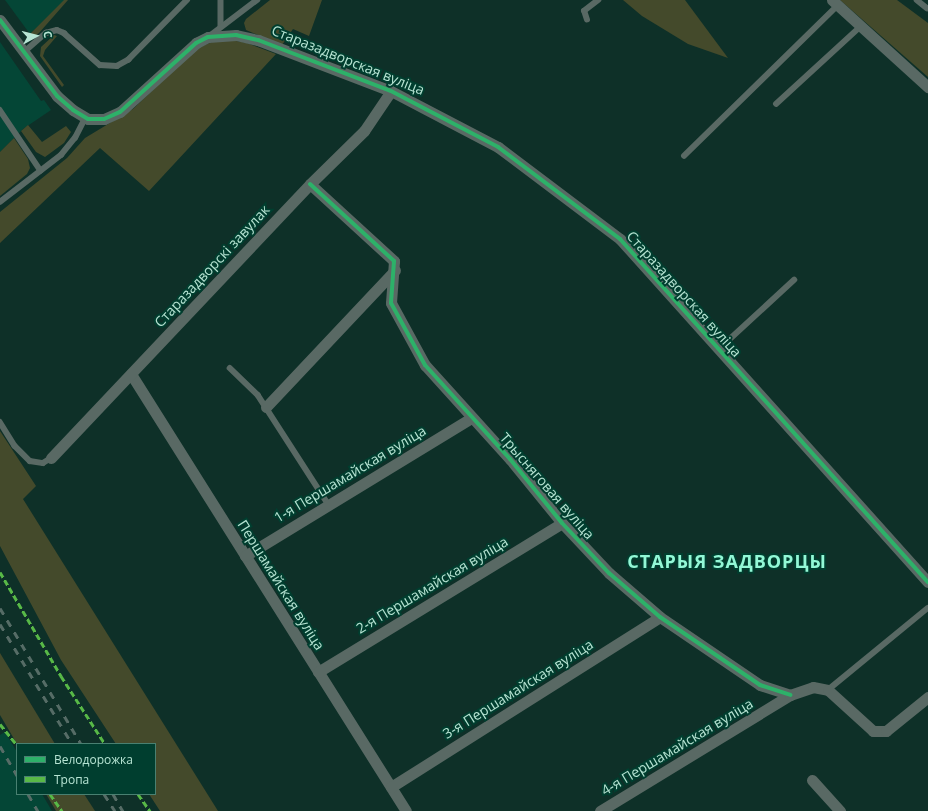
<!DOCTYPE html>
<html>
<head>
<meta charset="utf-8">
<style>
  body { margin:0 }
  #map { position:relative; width:928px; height:811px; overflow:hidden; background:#0e3028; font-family:"Open Sans",sans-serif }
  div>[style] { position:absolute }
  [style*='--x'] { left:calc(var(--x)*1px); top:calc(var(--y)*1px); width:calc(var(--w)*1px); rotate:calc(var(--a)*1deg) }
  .built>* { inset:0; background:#044636 }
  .green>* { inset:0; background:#444a2b }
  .lane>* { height:5.5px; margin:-2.75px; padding:0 2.75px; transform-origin:2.75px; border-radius:2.75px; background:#596964 }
  .street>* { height:11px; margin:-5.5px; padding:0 5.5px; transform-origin:5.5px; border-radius:5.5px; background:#596964 }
  .rail>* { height:3px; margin-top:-1.5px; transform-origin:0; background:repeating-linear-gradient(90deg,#566c66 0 7px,transparent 0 14px) }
  .quiet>* { height:3px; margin-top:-1.5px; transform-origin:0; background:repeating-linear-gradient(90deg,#58b947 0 6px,transparent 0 9px) }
  .cycleway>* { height:4px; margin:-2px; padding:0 2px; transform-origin:2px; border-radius:2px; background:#2db169 }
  span { translate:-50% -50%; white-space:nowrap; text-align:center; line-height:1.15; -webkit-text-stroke:4px #003e2f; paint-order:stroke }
  .street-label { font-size:14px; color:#b6e4d3 }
  .district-label { font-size:18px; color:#92f8d6; font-weight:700; letter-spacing:1px }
  .legend { position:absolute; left:16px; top:743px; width:140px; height:52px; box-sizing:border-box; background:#003e2f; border:1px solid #498071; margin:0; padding:5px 7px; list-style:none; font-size:12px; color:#b6e4d3 }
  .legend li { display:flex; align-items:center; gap:8px; height:20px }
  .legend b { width:20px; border:1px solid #498071 }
  .north { position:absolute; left:16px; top:16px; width:40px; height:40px; -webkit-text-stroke:3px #003e2f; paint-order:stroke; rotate:83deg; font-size:11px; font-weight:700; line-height:16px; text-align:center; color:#b6e4d3 }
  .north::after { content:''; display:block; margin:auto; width:14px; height:18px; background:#b6e4d3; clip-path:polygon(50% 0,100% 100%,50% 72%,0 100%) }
</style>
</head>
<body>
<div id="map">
  <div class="built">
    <i style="clip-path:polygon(5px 0,65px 0,30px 34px)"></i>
    <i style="clip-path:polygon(0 42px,41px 101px,44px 100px,51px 110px,23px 129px,0 152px)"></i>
    <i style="clip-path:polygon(5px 732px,17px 752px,17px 794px,42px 794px,52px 811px,0 811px,0 735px)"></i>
  </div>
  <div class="green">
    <i style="clip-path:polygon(64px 0,68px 0,39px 33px,33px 37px,27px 36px,27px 32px,30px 34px)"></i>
    <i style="clip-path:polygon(270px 0,322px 0,309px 36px,293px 29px,282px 45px,246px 30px,244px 23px,246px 19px)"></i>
    <i style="clip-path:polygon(623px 0,685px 0,728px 58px,688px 44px,642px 16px)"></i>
    <i style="clip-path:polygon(840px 0,897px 0,928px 23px,928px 77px)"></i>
    <i style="clip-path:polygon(54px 35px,57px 36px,45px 50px,43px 56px,64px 85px,62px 87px,40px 56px,41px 47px)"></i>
    <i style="clip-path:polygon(231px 40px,247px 43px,276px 54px,149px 191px,100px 148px,0 243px,0 212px,67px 158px,85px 138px,133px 109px,196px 49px,212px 42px)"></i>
    <i style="clip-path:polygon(28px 125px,42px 142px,66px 126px,71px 132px,64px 143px,45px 157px,36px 152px,21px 131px)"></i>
    <i style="clip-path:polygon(14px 138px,28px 159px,30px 168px,27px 174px,0 196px,0 152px)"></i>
    <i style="clip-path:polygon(0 431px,36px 486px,23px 499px,218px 811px,160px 811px,149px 794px,155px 794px,155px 744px,116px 744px,61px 660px,0 546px)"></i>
    <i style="clip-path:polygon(0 653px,55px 744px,17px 744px,0 715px)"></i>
    <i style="clip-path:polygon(46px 794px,84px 794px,95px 811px,56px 811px)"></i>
  </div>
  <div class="lane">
    <i style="--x:221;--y:0;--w:25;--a:90"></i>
    <i style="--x:917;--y:0;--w:13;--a:39"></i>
    <i style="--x:587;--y:20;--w:9;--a:-108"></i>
    <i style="--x:584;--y:11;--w:18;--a:-38"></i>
    <i style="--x:211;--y:35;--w:58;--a:-37.3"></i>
    <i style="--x:24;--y:52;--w:29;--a:-41"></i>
    <i style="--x:46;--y:33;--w:11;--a:-15"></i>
    <i style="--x:57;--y:30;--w:8;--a:23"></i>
    <i style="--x:64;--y:33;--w:48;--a:41.6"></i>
    <i style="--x:100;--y:65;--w:17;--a:3"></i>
    <i style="--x:117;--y:66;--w:13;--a:-29"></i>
    <i style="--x:128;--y:60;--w:84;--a:-45.5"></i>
    <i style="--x:776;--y:104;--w:115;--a:-42.5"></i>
    <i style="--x:0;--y:110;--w:73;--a:56.1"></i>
    <i style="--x:684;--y:156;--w:216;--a:-44.4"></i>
    <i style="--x:0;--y:202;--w:77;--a:-37.6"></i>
    <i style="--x:61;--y:155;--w:22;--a:-51"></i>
    <i style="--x:75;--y:138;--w:22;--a:-63"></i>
    <i style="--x:719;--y:349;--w:102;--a:-42.6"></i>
    <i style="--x:230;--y:368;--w:39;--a:44"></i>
    <i style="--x:258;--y:395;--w:131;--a:57.2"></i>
    <i style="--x:0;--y:422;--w:28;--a:58"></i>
    <i style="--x:15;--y:446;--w:21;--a:45"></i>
    <i style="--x:30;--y:461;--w:13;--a:9"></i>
    <i style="--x:43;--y:463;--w:9;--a:-32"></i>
    <i style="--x:828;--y:690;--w:129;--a:-39.4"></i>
  </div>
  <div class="street">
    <i style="--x:832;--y:0;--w:130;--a:42.2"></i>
    <i style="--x:0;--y:20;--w:95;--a:53.1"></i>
    <i style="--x:57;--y:96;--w:21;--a:41"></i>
    <i style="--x:73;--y:110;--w:17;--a:31"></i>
    <i style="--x:88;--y:119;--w:16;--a:0"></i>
    <i style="--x:104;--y:119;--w:17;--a:-24"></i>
    <i style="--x:120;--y:112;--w:103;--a:-42.2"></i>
    <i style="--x:196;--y:43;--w:13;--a:-27"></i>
    <i style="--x:208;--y:37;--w:28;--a:-4"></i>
    <i style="--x:236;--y:35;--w:23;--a:13"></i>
    <i style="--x:258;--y:40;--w:142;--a:21"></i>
    <i style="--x:391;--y:91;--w:121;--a:27.6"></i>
    <i style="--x:498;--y:147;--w:153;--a:37"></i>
    <i style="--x:620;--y:239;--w:461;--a:48.1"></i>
    <i style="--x:310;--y:184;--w:114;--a:42.5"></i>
    <i style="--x:394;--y:261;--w:42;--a:94.1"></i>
    <i style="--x:391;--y:303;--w:71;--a:61.3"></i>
    <i style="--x:425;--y:365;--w:127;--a:47.9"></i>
    <i style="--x:510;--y:459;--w:82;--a:50.9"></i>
    <i style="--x:562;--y:523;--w:69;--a:46.8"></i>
    <i style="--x:609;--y:573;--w:67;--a:40.8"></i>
    <i style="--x:660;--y:617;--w:121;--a:34.2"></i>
    <i style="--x:760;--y:685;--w:32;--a:18"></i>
    <i style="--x:131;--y:374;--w:516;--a:57.82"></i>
    <i style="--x:266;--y:407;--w:188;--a:-46.7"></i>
    <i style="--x:51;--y:458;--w:377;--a:-46.6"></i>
    <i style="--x:310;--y:184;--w:76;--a:-44.5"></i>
    <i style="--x:364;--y:131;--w:48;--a:-56"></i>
    <i style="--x:245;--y:556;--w:265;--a:-31.4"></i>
    <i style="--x:318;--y:672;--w:286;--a:-31.4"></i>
    <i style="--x:812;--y:780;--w:42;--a:47.9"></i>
    <i style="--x:391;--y:787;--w:318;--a:-32.3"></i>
    <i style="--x:600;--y:811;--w:223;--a:-31.4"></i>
    <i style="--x:790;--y:695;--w:24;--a:-19"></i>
    <i style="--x:813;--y:687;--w:15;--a:11"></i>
    <i style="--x:828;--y:690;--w:61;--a:42.3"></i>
    <i style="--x:873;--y:731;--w:13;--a:0"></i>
    <i style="--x:886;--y:731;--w:54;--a:-39"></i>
  </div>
  <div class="rail">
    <i style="--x:0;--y:608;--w:158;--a:59.2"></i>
    <i style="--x:0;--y:624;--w:140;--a:59"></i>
    <i style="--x:0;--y:746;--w:34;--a:60"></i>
    <i style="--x:28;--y:794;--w:20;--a:60"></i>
    <i style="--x:104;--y:794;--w:20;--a:57"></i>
    <i style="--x:113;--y:794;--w:20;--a:60"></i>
  </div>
  <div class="quiet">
    <i style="--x:0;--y:572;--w:121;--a:59.6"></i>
    <i style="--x:61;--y:676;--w:81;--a:57.1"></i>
    <i style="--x:0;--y:724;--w:27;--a:51"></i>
    <i style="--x:50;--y:794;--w:21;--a:55"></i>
    <i style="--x:138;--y:794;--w:21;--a:55"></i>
  </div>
  <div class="cycleway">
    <i style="--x:0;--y:20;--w:95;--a:53.1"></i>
    <i style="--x:57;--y:96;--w:21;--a:41"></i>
    <i style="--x:73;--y:110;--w:17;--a:31"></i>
    <i style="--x:88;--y:119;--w:16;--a:0"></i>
    <i style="--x:104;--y:119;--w:17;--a:-24"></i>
    <i style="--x:120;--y:112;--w:103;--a:-42.2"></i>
    <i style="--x:196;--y:43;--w:13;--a:-27"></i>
    <i style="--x:208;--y:37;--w:28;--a:-4"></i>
    <i style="--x:236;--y:35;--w:23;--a:13"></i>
    <i style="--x:258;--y:40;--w:142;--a:21"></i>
    <i style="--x:391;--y:91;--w:121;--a:27.6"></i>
    <i style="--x:498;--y:147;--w:153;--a:37"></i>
    <i style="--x:620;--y:239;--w:461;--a:48.1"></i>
    <i style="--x:310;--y:184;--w:114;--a:42.5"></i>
    <i style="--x:394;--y:261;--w:42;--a:94.1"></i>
    <i style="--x:391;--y:303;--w:71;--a:61.3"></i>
    <i style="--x:425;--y:365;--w:127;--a:47.9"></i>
    <i style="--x:510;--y:459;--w:82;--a:50.9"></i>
    <i style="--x:562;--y:523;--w:69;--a:46.8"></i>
    <i style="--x:609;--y:573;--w:67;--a:40.8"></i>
    <i style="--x:660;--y:617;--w:121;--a:34.2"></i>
    <i style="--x:760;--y:685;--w:32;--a:18"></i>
  </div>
  <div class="street-label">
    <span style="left:348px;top:60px;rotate:22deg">Старазадворская вуліца</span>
    <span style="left:212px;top:266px;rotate:-47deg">Старазадворскі завулак</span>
    <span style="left:684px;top:294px;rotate:48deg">Старазадворская вуліца</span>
    <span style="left:350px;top:474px;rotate:-31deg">1-я Першамайская вуліца</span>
    <span style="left:547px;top:486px;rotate:49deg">Трысняговая вуліца</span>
    <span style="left:281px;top:585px;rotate:58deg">Першамайская вуліца</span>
    <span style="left:432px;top:585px;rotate:-31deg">2-я Першамайская вуліца</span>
    <span style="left:518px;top:689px;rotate:-32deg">3-я Першамайская вуліца</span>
    <span style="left:677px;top:747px;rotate:-31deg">4-я Першамайская вуліца</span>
  </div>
  <div class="district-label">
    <span style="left:727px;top:561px">СТАРЫЯ ЗАДВОРЦЫ</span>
  </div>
  <ul class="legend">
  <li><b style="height:5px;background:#2db169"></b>Велодорожка</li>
  <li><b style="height:5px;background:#58b947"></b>Тропа</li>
  </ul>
  <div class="north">С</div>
</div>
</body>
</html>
